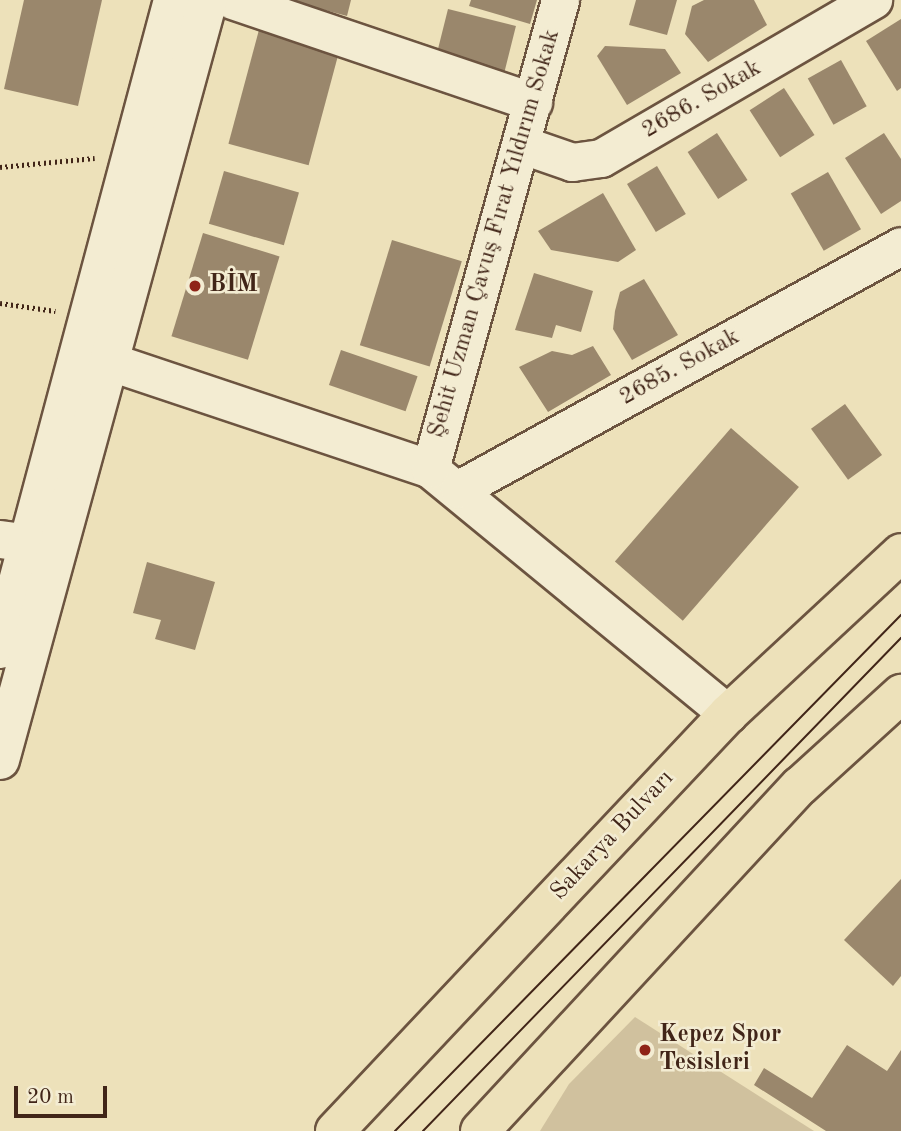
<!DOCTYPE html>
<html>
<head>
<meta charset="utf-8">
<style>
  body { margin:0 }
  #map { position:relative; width:901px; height:1131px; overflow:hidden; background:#ede1ba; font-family:"Old Standard TT",serif }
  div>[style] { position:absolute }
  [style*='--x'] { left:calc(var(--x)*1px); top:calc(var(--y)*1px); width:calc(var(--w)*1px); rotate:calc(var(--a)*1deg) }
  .green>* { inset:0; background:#d0c19e }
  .building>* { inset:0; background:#9a876c; transform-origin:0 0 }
  .path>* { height:4.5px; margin-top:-2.25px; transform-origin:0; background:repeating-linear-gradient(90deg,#412518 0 2px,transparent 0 5.5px) }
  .roads { filter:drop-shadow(2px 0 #6c5440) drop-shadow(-2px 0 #6c5440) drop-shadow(0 2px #6c5440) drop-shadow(0 -2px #6c5440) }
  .minor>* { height:37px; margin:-18.5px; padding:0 18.5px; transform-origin:18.5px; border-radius:18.5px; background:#f3ecd2 }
  .tertiary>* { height:38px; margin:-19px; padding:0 19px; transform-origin:19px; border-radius:19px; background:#f3ecd2 }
  .primary>* { height:38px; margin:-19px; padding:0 19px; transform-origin:19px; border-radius:19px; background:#ede1ba }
  .tram>* { height:2px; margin:-1px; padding:0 1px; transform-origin:1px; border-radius:1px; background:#412518 }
  .dots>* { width:19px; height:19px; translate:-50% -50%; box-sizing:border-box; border:4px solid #f3ecd2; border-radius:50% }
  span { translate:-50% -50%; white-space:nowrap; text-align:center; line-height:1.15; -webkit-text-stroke:5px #f3ecd2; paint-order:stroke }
  .street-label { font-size:24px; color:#412518 }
  .poi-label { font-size:24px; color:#412518; font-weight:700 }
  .left { translate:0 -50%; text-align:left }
  .scale { position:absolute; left:14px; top:1086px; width:93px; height:32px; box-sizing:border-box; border:4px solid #412518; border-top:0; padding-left:9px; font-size:21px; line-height:24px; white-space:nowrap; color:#412518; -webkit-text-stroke:5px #f3ecd2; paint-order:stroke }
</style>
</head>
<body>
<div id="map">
  <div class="green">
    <i style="clip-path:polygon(635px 1017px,814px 1131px,540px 1131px,569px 1084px)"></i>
  </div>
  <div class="building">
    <i style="clip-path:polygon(24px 0,102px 0,78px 106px,4px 89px)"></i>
    <i style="clip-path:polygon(288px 0,351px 0,347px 16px)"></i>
    <i style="clip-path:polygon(471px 0,537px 0,530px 24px,469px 6px)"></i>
    <i style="clip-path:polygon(636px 0,677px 0,667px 35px,629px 25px)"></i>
    <i style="clip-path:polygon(704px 0,754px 0,767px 25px,708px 62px,685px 34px,692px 6px)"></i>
    <i style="left:448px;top:9px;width:70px;height:49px;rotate:14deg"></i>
    <i style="clip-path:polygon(901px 19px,901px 88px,897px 91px,866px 41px)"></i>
    <i style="left:260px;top:26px;width:83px;height:122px;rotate:15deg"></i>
    <i style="clip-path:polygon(605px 46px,665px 49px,681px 73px,627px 105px,597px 56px)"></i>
    <i style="left:841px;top:60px;width:53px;height:38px;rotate:61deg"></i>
    <i style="left:784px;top:88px;width:56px;height:41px;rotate:57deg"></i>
    <i style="left:717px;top:133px;width:56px;height:35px;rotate:57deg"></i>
    <i style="clip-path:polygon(884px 133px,901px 159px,901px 201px,881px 214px,845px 158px)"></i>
    <i style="left:657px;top:166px;width:56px;height:35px;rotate:59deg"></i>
    <i style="left:224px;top:171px;width:78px;height:55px;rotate:16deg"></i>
    <i style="left:828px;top:172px;width:66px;height:43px;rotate:60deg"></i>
    <i style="clip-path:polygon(603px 193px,636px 250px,618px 262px,551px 250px,538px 231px)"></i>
    <i style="left:203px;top:233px;width:80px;height:108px;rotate:17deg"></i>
    <i style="left:392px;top:240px;width:73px;height:110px;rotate:17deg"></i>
    <i style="clip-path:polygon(534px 273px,593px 291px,581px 332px,556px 325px,552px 338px,515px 330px)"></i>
    <i style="clip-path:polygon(644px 279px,678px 335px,632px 360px,613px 329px,615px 311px,620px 292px)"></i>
    <i style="clip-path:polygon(593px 346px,611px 375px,548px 412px,519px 367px,552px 351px,572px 355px)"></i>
    <i style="left:341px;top:350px;width:81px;height:37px;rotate:19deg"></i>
    <i style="left:845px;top:404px;width:63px;height:42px;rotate:54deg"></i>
    <i style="left:731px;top:428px;width:90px;height:177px;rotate:41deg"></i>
    <i style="clip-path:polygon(147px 562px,215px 582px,195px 650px,155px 639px,161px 620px,133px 613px)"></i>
    <i style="clip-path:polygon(901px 879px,901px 976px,893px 986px,844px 940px)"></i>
    <i style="clip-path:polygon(847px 1045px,887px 1071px,901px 1050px,901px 1131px,826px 1131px,754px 1085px,764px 1068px,812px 1098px)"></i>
  </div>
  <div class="path">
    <i style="--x:0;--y:167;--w:95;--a:-5.4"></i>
    <i style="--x:0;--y:303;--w:56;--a:8.3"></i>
  </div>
  <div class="roads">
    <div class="minor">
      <i style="--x:232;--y:0;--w:318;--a:18.7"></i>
      <i style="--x:523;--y:145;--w:52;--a:19.1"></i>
      <i style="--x:572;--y:162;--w:29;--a:-8"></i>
      <i style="--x:601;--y:158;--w:315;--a:-30.2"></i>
      <i style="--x:108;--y:361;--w:340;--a:18.5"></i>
      <i style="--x:430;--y:469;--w:386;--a:39.4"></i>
      <i style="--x:430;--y:469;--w:487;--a:-74.5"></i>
      <i style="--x:459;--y:489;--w:504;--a:-28.8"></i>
      <i style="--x:0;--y:539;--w:28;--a:8"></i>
    </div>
    <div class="tertiary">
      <i style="--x:0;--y:649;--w:672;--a:-75.07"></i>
      <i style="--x:0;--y:760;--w:788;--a:-74.69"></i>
    </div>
    <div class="primary">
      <i style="--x:335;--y:1131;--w:573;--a:-46.7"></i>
      <i style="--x:728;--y:714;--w:236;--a:-42.9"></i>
      <i style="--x:480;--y:1131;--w:471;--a:-47.2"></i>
      <i style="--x:800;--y:786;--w:137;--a:-42.3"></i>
    </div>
  </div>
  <div class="tram">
    <i style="--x:395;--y:1131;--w:723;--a:-45.56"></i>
    <i style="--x:423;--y:1131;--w:687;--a:-45.89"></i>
  </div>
  <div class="dots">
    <i style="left:195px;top:286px;background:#8f2418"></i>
    <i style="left:645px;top:1050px;background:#8f2418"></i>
  </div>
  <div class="street-label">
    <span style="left:702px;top:100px;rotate:-30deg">2686. Sokak</span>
    <span style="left:495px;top:234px;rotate:-74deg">Şehit Uzman Çavuş Fırat Yıldırım Sokak</span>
    <span style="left:680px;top:368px;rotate:-29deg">2685. Sokak</span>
    <span style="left:613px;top:836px;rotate:-47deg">Sakarya Bulvarı</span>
  </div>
  <div class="poi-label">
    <span class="left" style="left:209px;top:286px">BİM</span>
    <span class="left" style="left:659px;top:1050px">Kepez Spor<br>Tesisleri</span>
  </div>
  <div class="scale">20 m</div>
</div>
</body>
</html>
